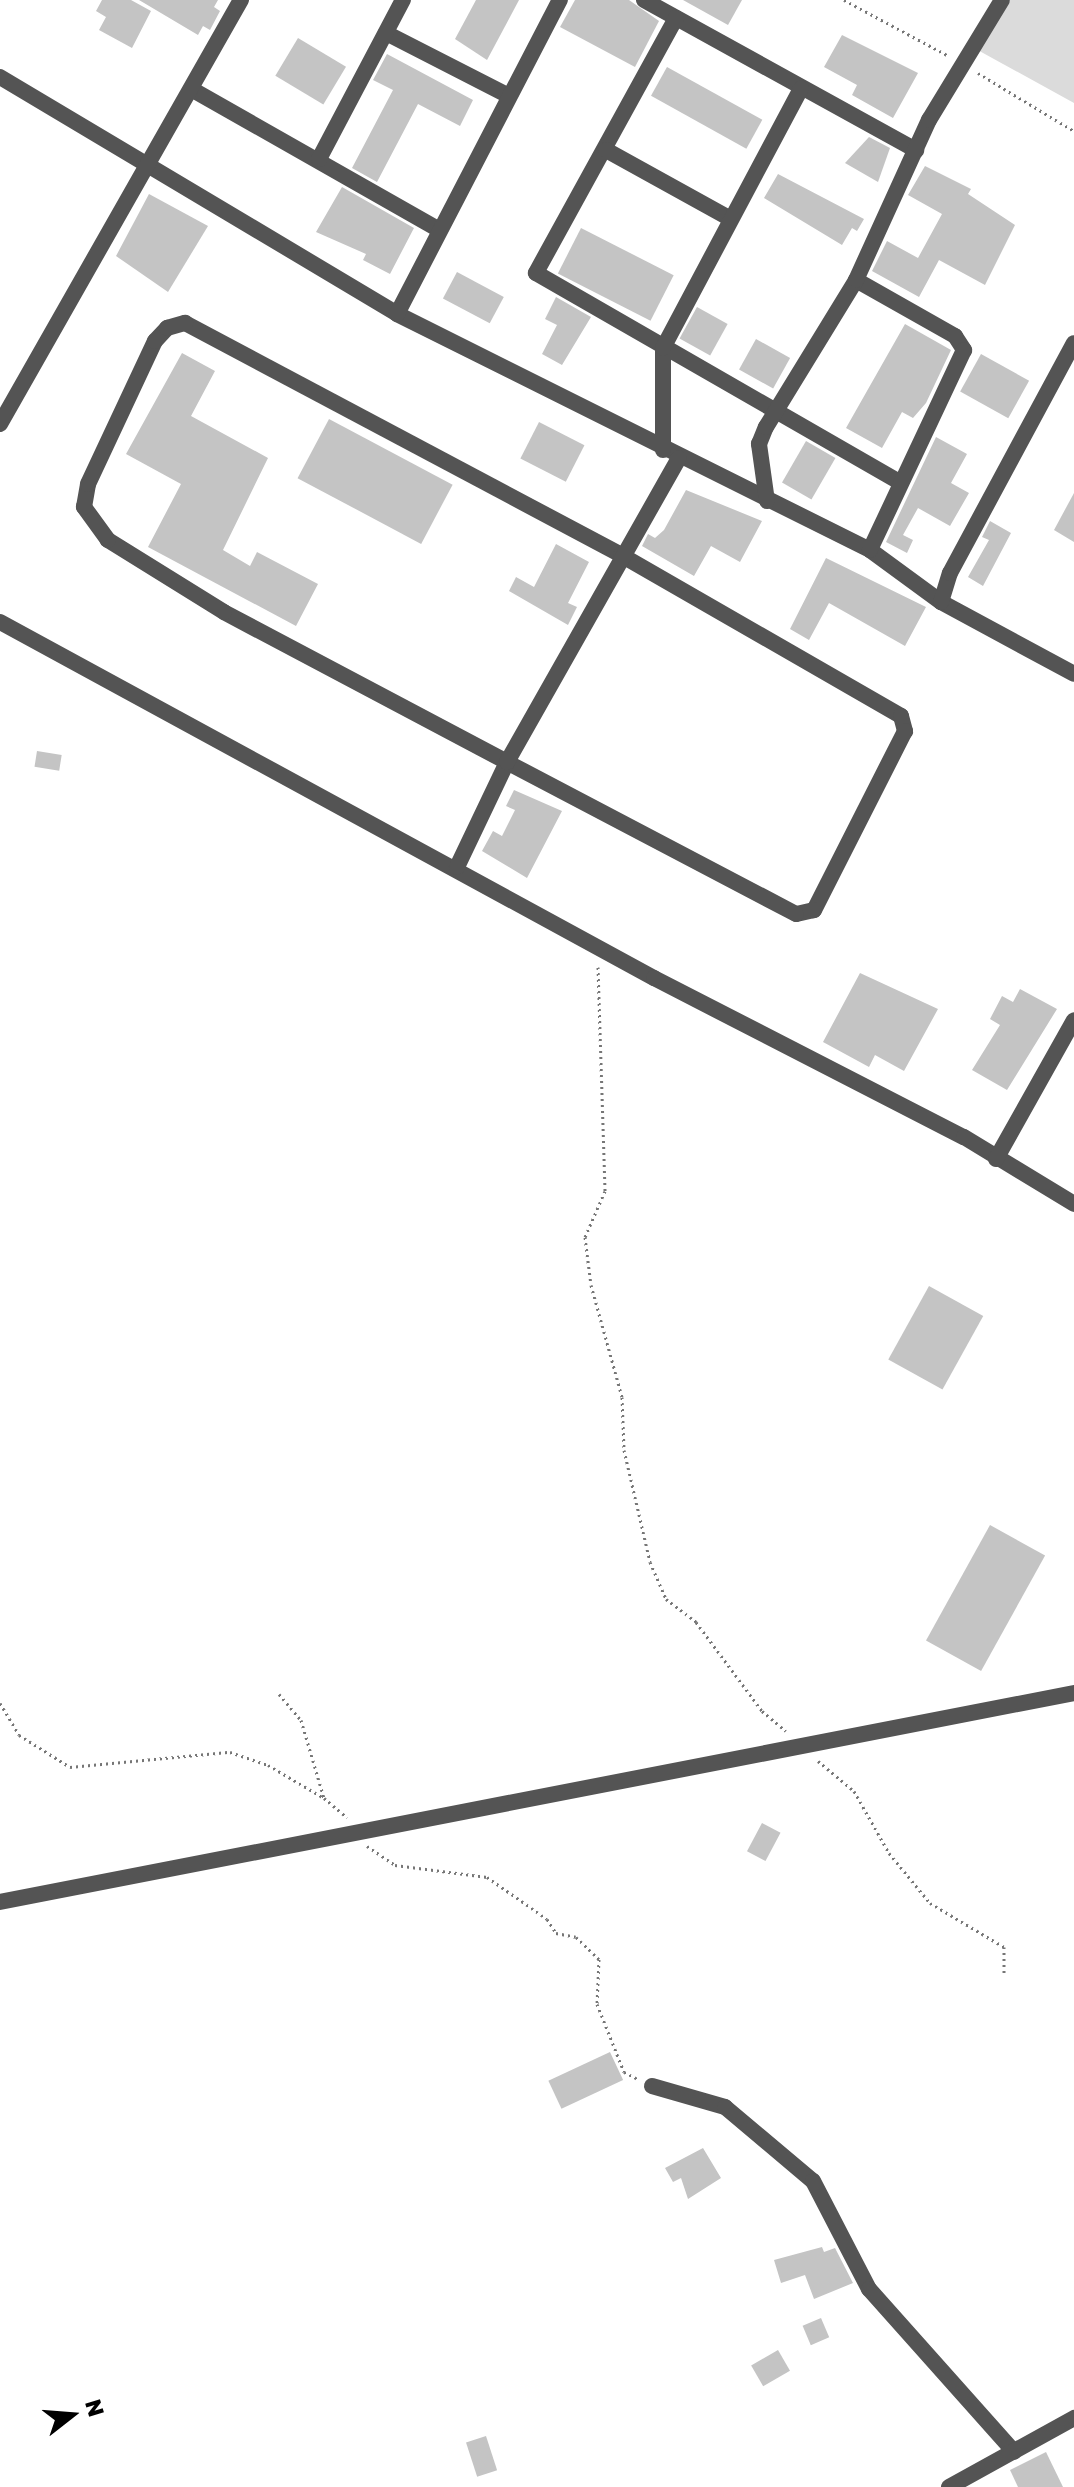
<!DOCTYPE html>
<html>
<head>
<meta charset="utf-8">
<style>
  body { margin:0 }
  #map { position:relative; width:1074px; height:2487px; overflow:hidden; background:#fff; font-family:"Golos Text",sans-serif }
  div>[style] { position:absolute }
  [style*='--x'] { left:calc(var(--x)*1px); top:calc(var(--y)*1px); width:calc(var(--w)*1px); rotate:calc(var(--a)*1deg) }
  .green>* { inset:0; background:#dbdbdb }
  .building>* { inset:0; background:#c4c4c4; transform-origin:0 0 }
  .path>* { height:3px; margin-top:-1.5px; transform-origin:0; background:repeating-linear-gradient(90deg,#767676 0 2px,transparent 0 6px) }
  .minor>* { height:16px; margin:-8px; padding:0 8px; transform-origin:8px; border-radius:8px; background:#545454 }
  span { translate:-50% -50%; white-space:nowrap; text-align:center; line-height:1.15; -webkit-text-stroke:7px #fff; paint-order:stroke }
  .north { position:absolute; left:32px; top:2375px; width:80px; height:80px; -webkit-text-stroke:6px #fff; paint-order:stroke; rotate:73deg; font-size:22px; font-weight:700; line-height:32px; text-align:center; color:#000 }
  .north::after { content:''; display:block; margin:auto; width:28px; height:36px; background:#000; clip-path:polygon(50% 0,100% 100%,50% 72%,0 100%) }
</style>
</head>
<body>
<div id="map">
  <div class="green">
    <i style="clip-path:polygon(1003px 0,1074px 0,1074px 103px,974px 48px)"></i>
  </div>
  <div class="building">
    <i style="clip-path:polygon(102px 0,131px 0,151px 11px,132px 48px,99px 30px,106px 17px,96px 11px)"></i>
    <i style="clip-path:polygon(139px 0,218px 0,214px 7px,220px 11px,210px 30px,203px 26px,198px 35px)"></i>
    <i style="clip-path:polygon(476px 0,519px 0,487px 60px,455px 39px)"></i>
    <i style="clip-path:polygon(575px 0,629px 0,659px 21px,635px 67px,560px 27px)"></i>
    <i style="clip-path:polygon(683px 0,742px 0,728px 25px)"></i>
    <i style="clip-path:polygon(842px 35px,918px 73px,893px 118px,852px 95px,857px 85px,824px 67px)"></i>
    <i style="left:298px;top:38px;width:56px;height:44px;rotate:31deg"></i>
    <i style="clip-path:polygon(387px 54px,473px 100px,460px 126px,418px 104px,377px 182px,352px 168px,393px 90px,373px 80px)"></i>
    <i style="left:667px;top:67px;width:109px;height:33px;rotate:29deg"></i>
    <i style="clip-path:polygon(869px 137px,890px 148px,878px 182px,845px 163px)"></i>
    <i style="clip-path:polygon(925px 166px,971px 189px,968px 194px,1015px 225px,985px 285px,939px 260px,919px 297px,872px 271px,887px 241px,918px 258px,942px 214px,908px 195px)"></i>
    <i style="clip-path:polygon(778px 174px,864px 219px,857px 231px,852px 228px,842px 245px,764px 198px)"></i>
    <i style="clip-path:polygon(342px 187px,414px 228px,390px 274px,363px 260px,366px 254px,316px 232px)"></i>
    <i style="clip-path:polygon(149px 194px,208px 226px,168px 292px,116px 256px)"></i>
    <i style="left:581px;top:228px;width:104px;height:51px;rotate:27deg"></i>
    <i style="left:457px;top:272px;width:53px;height:30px;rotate:28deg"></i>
    <i style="clip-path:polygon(556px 297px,591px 317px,562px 365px,542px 354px,557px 325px,545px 319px)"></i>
    <i style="left:697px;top:307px;width:35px;height:36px;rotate:29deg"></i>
    <i style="clip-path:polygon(905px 324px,951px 350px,926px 403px,913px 418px,902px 412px,882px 448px,846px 428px)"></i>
    <i style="left:756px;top:339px;width:39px;height:35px;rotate:29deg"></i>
    <i style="clip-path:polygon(182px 353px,215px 371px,191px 416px,268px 458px,223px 550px,250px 566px,257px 552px,318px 584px,296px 626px,148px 547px,181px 484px,126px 454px)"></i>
    <i style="left:981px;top:354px;width:55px;height:43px;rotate:29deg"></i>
    <i style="left:329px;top:419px;width:140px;height:67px;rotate:28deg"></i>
    <i style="left:539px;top:422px;width:51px;height:41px;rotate:27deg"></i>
    <i style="clip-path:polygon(936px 437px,967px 454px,951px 483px,969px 493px,950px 526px,918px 508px,903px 535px,913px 540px,907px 553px,886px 542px)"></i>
    <i style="left:806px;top:441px;width:34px;height:48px;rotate:30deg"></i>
    <i style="clip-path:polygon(686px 490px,762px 521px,740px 562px,711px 546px,694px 576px,642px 546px,648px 534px,655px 538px,664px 530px)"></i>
    <i style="clip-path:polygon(1074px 493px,1074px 542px,1054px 530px)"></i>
    <i style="clip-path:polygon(990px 521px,1011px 533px,983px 586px,968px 577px,989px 540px,982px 537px)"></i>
    <i style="clip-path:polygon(556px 544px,589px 562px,568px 603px,577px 607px,568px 625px,509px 591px,516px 577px,534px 587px)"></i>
    <i style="clip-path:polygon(826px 558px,926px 607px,905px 646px,829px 603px,809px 640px,790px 629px)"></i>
    <i style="left:37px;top:751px;width:25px;height:16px;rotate:9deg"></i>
    <i style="clip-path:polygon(514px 790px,562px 811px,527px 878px,482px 851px,493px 831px,502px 836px,515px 810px,506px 806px)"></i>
    <i style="clip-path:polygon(860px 973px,938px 1009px,904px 1071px,875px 1055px,869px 1067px,823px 1042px)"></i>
    <i style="clip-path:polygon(1020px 989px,1057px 1009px,1007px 1090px,972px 1070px,1000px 1025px,990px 1019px,1002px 996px,1013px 1002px)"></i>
    <i style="left:929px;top:1286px;width:62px;height:84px;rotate:29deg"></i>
    <i style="left:990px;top:1525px;width:63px;height:132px;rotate:29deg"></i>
    <i style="left:762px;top:1823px;width:21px;height:32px;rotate:28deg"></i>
    <i style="left:610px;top:2052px;width:31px;height:68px;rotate:65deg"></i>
    <i style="clip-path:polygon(703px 2148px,721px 2178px,688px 2199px,681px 2178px,673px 2182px,665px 2168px)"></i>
    <i style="clip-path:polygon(822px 2247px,824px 2252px,835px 2248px,853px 2283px,814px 2299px,805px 2275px,781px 2283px,774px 2260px)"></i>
    <i style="left:821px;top:2318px;width:21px;height:20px;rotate:67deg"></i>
    <i style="left:778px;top:2350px;width:24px;height:31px;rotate:60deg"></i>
    <i style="left:486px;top:2436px;width:36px;height:21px;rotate:72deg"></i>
    <i style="clip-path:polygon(1046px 2452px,1063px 2487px,1018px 2487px,1010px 2470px)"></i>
  </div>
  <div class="path">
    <i style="--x:844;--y:0;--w:117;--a:28.1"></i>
    <i style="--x:978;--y:73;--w:112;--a:31.1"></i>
    <i style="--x:598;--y:967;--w:224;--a:88.2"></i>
    <i style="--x:605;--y:1191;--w:50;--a:113.5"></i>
    <i style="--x:585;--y:1237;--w:48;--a:82.9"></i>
    <i style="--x:591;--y:1285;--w:116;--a:74.5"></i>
    <i style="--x:622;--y:1397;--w:53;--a:87.8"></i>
    <i style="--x:624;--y:1450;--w:115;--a:76.9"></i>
    <i style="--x:650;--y:1562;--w:40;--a:66.6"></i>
    <i style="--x:666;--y:1599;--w:38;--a:37"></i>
    <i style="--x:696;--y:1622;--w:111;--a:53.4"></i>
    <i style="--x:762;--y:1711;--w:31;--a:40"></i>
    <i style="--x:279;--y:1694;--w:34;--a:50"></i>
    <i style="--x:301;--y:1720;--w:81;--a:73.6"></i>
    <i style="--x:324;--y:1798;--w:30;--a:40"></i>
    <i style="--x:0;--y:1703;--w:37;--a:59"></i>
    <i style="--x:19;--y:1735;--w:60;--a:32.1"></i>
    <i style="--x:70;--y:1767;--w:161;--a:-5.4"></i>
    <i style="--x:230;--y:1752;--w:40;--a:18.9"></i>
    <i style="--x:268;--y:1765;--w:65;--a:30.5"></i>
    <i style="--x:818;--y:1761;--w:47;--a:39.8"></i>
    <i style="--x:854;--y:1791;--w:71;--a:60.6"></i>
    <i style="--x:889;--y:1853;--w:65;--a:50.6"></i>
    <i style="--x:930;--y:1903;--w:86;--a:30.7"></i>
    <i style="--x:1004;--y:1947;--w:26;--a:90"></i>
    <i style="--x:367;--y:1846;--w:34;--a:34"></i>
    <i style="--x:395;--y:1865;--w:93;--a:7.4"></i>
    <i style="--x:487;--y:1877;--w:73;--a:35"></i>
    <i style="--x:547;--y:1919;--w:17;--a:57"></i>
    <i style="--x:556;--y:1933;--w:20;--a:11"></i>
    <i style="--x:576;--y:1937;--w:32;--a:44"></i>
    <i style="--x:599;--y:1959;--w:45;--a:92.5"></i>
    <i style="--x:597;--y:2004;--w:73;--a:68.3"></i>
    <i style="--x:624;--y:2072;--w:16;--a:27"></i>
  </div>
  <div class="minor">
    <i style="--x:644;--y:0;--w:311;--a:28.9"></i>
    <i style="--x:676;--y:18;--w:291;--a:118.8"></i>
    <i style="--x:536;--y:273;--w:420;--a:29.9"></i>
    <i style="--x:386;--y:33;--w:138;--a:27.1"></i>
    <i style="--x:0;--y:77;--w:462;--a:30.8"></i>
    <i style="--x:397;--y:314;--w:529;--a:26.52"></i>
    <i style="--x:870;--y:550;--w:88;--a:36.2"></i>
    <i style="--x:941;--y:602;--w:151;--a:28.4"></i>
    <i style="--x:193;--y:90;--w:282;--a:29.6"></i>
    <i style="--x:606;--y:150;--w:141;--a:28.9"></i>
    <i style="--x:319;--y:159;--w:180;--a:-62.2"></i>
    <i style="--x:856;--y:280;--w:114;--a:29.5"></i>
    <i style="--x:955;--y:336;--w:17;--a:57"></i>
    <i style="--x:964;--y:350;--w:221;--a:115.2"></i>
    <i style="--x:397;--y:314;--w:354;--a:-62.6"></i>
    <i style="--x:185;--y:323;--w:494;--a:28"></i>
    <i style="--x:621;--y:555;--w:323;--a:29.9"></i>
    <i style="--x:901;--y:716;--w:16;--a:75"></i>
    <i style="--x:905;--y:731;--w:201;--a:116.9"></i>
    <i style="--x:814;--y:910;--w:18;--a:167"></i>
    <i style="--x:796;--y:914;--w:327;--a:-152.3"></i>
    <i style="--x:507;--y:762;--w:320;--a:-152.1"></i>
    <i style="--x:224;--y:612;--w:137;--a:-148.2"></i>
    <i style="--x:108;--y:540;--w:41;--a:-126"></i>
    <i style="--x:84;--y:507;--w:23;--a:-80"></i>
    <i style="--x:88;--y:484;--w:158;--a:-64.9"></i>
    <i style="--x:155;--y:341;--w:18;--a:-47"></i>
    <i style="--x:167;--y:328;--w:19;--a:-16"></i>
    <i style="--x:0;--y:424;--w:488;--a:-60.4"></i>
    <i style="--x:663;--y:450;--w:102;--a:-90"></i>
    <i style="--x:663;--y:348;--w:294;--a:-62"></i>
    <i style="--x:767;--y:501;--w:58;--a:-98"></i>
    <i style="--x:759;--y:444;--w:18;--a:-68"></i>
    <i style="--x:766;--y:427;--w:172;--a:-58.5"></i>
    <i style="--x:856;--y:280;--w:176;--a:-65.5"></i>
    <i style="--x:929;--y:120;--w:140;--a:-58.7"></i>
    <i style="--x:941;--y:602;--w:30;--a:-73"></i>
    <i style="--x:950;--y:573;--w:261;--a:-61.7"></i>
    <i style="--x:0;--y:622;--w:745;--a:28.56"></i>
    <i style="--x:654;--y:978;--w:348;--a:27.2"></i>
    <i style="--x:964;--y:1137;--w:129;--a:31.3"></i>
    <i style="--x:457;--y:867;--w:116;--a:-64.5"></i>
    <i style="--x:507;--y:762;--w:349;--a:-60.5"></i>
    <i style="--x:996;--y:1159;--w:159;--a:-60.7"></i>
    <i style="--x:0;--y:1902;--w:1094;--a:-11.01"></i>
    <i style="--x:652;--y:2086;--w:76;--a:16"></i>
    <i style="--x:725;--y:2107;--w:115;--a:40.1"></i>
    <i style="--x:813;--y:2181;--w:122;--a:62.6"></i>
    <i style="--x:869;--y:2289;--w:218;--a:48.3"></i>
    <i style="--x:949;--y:2487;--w:143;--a:-28.9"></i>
  </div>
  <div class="north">N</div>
</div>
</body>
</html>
